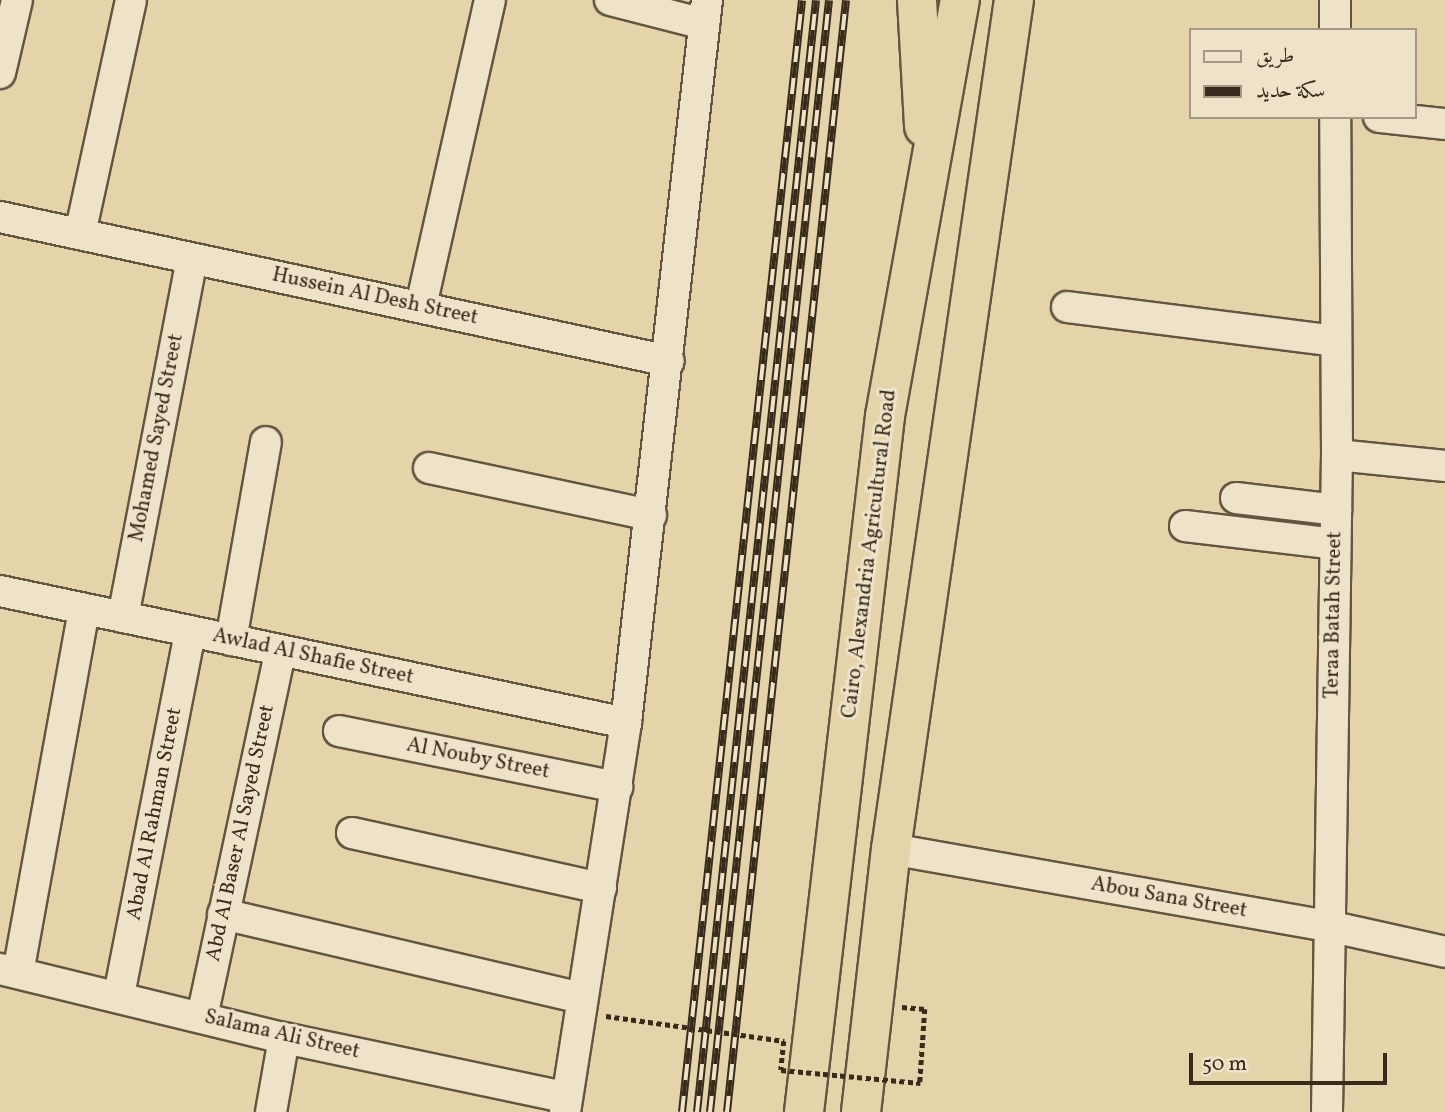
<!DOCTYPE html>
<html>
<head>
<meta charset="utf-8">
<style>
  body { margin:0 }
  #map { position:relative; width:1445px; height:1112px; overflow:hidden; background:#e5d3aa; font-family:Vollkorn,Amiri,serif }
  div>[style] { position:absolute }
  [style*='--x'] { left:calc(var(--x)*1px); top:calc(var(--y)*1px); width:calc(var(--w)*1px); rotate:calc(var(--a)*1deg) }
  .path>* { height:4.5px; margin-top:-2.25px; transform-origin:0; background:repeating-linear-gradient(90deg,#382b1c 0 5px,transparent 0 8.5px) }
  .roads { filter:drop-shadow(2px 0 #635540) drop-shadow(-2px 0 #635540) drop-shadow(0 2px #635540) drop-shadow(0 -2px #635540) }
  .minor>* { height:30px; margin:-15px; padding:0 15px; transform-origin:15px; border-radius:15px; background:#eee2c8 }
  .highway>* { height:38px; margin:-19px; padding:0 19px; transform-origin:19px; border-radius:19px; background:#e5d3aa }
  .rail>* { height:8px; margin-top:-4px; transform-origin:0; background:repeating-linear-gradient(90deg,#eee2c8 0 16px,#382b1c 0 32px); box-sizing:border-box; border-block:2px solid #382b1c }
  .path-bridge>* { height:4.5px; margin-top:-2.25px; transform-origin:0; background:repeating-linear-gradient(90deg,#382b1c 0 5px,transparent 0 8.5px) }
  span { translate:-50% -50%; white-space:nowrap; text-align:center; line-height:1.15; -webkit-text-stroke:6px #eee2c8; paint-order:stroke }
  .street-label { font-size:21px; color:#382b1c }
  .legend { position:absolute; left:1189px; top:28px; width:228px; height:91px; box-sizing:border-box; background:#eee2c8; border:2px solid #a59983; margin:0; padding:9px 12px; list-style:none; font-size:21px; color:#382b1c }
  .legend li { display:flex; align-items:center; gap:14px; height:35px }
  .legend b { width:35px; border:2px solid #a59983 }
  .scale { position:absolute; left:1189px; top:1053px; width:198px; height:32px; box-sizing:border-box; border:4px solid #382b1c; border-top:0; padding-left:9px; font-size:21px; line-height:24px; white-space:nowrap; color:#382b1c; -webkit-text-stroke:5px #eee2c8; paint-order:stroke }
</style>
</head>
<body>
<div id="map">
  <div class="path">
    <i style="--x:902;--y:1007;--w:23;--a:5"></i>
    <i style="--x:925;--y:1009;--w:74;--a:93.9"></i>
  </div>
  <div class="roads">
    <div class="minor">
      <i style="--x:610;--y:0;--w:97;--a:14.3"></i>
      <i style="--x:1335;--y:0;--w:30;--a:90"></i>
      <i style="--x:0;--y:73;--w:75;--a:-76.9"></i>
      <i style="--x:1379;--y:117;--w:66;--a:6.1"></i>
      <i style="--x:0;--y:217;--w:684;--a:12.15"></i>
      <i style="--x:80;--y:234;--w:239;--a:-77.7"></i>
      <i style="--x:421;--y:306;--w:314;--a:-77.3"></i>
      <i style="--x:1067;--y:307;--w:271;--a:7.2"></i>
      <i style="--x:1337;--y:455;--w:109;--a:5.8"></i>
      <i style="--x:429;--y:468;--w:227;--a:12"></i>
      <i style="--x:1236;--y:498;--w:101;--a:6.8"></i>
      <i style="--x:1185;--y:526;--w:151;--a:6.8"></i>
      <i style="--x:0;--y:591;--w:640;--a:11.91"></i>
      <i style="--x:123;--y:617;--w:365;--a:-79.1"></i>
      <i style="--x:231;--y:640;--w:201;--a:-80"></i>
      <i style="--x:339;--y:731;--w:284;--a:11.4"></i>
      <i style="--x:352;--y:833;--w:255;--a:12.5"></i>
      <i style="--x:891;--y:849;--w:444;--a:10"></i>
      <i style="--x:1328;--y:926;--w:120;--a:12.5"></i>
      <i style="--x:223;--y:914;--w:369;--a:13.2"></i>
      <i style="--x:0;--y:969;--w:292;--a:13.7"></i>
      <i style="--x:284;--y:1038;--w:287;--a:11.9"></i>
      <i style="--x:18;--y:973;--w:369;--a:-79.7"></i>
      <i style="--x:119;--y:995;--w:370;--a:-78.9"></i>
      <i style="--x:202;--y:1017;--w:375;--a:-77.9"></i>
      <i style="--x:271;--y:1112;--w:75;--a:-80"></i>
      <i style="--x:565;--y:1112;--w:394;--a:-81.1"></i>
      <i style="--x:626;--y:723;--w:728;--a:-83.61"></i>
      <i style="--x:1327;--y:1112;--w:657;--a:-89.13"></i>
      <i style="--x:1337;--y:455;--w:338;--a:-90.3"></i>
    </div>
    <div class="highway">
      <i style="--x:917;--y:0;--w:127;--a:86.8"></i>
      <i style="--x:804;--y:1112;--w:701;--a:-83.36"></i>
      <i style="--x:885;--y:416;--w:423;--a:-79.8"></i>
      <i style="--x:861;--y:1112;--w:265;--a:-83.5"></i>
      <i style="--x:891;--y:849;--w:858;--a:-81.76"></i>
    </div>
  </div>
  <div class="rail">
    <i style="--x:682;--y:1112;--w:1118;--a:-83.84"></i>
    <i style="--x:697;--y:1112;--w:1118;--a:-83.89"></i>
    <i style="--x:710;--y:1112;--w:1118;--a:-83.89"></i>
    <i style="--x:727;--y:1112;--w:1118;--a:-83.89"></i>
  </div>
  <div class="path-bridge">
    <i style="--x:606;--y:1016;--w:180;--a:8"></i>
    <i style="--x:784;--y:1041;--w:29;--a:96"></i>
    <i style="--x:781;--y:1070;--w:140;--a:5.3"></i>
  </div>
  <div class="street-label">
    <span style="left:375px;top:297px;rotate:12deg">Hussein Al Desh Street</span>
    <span style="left:157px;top:438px;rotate:-79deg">Mohamed Sayed Street</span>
    <span style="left:870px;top:554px;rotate:-83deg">Cairo, Alexandria Agricultural Road</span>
    <span style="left:1334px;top:615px;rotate:-89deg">Teraa Batah Street</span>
    <span style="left:313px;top:657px;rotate:12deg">Awlad Al Shafie Street</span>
    <span style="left:478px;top:759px;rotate:11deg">Al Nouby Street</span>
    <span style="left:155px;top:814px;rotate:-79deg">Abad Al Rahman Street</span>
    <span style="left:241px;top:833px;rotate:-78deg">Abd Al Baser Al Sayed Street</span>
    <span style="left:1169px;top:898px;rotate:10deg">Abou Sana Street</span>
    <span style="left:282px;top:1035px;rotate:13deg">Salama Ali Street</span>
  </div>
  <ul class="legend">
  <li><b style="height:9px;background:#eee2c8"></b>طريق</li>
  <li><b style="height:9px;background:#382b1c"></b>سكة حديد</li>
  </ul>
  <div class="scale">50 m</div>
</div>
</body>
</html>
